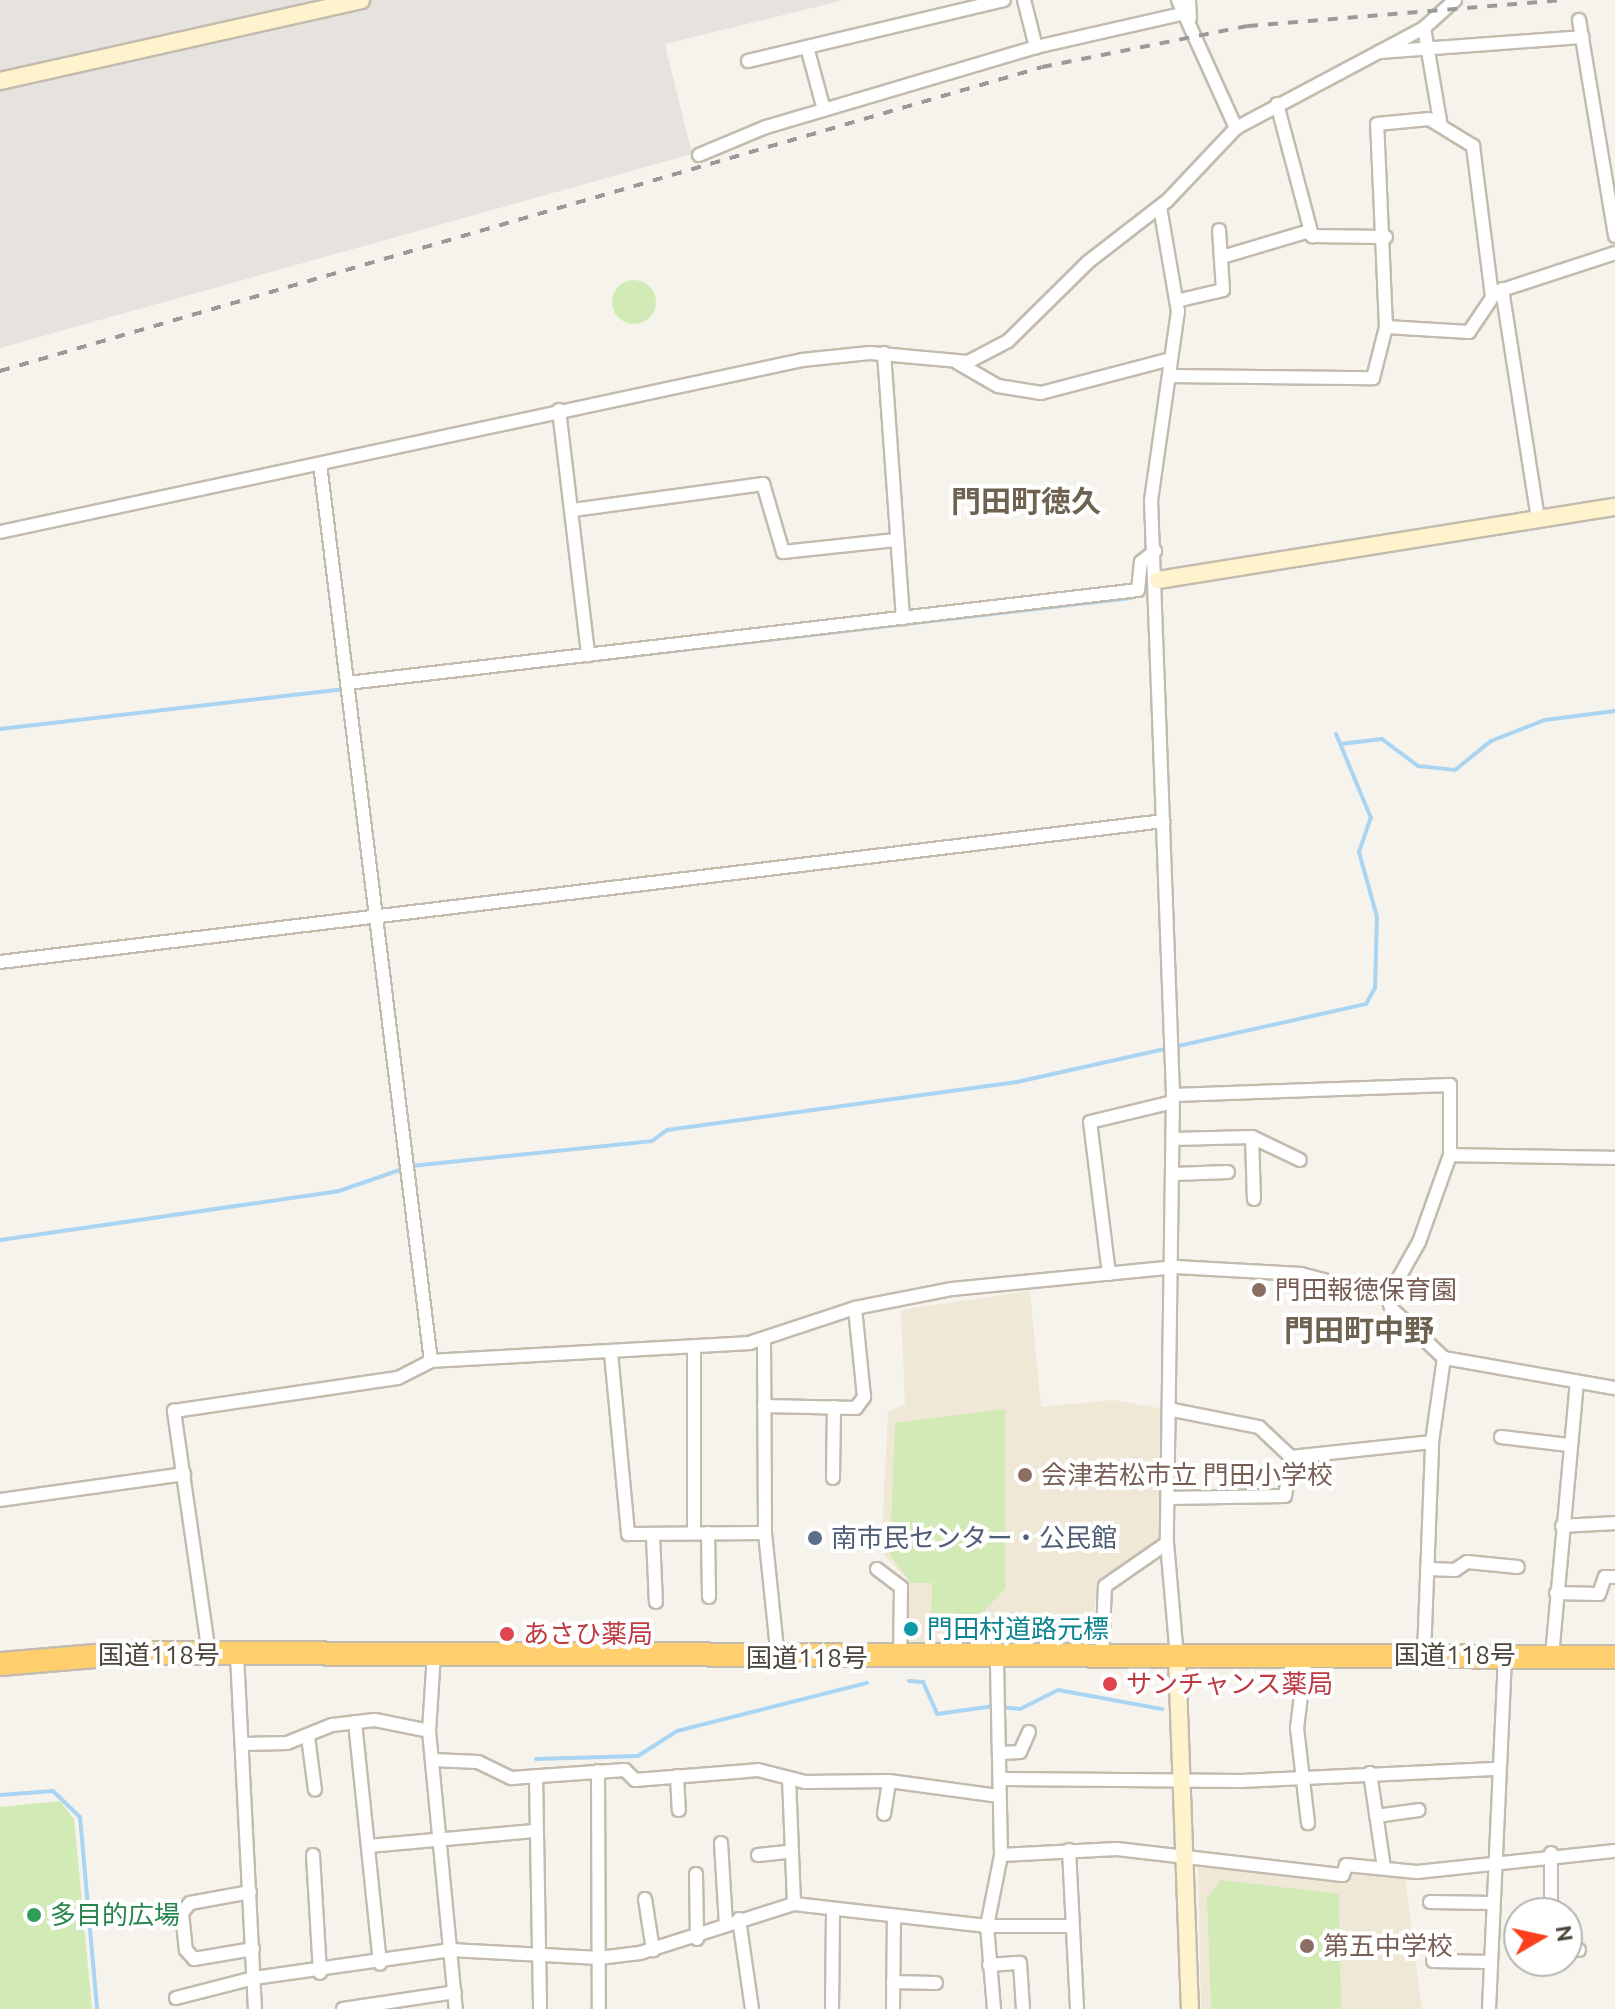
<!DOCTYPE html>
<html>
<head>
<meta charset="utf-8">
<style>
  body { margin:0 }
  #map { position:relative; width:1615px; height:2009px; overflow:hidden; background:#f6f3ec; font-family:Ubuntu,"Noto Sans JP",sans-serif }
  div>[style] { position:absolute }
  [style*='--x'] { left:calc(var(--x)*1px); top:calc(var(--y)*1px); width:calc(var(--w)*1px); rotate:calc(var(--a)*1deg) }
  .industrial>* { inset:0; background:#e6e2dd }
  .education>* { inset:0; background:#efe8d6 }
  .green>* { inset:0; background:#d2eab5 }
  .round { border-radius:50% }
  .stream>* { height:4px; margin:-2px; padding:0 2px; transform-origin:2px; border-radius:2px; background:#a9d4f2 }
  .roads { filter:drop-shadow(2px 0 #c2bbae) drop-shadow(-2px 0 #c2bbae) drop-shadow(0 2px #c2bbae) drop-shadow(0 -2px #c2bbae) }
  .street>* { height:12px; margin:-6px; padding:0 6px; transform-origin:6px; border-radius:6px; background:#fff }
  .secondary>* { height:16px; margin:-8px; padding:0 8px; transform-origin:8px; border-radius:8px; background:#fff3cd }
  .highway>* { height:22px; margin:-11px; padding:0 11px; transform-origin:11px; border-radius:11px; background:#ffcf6e }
  .rail>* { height:4px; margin-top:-2px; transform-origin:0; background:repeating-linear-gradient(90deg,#9a9a9a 0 10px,transparent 0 20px) }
  .dots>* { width:22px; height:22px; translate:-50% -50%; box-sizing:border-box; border:4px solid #fff; border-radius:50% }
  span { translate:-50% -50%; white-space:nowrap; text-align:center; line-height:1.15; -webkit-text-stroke:8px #fff; paint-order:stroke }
  .education-label { font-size:26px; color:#785e54 }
  .left { translate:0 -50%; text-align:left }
  .service-label { font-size:26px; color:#4e5e75 }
  .culture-label { font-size:26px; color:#0d838f }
  .health-label { font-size:26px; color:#be3a42 }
  .street-label { font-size:26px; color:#4b4439 }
  .leisure-label { font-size:26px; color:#27864d }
  .quarter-label { font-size:30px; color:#6e6250; font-weight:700 }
  .north { position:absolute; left:1503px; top:1897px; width:80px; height:80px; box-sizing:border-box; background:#fff; border:2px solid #b7b4b0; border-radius:50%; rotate:81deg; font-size:22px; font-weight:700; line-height:32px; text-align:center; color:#4b4439 }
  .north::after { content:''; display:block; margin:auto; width:28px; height:36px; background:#fc3f1d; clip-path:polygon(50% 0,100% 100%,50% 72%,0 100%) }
</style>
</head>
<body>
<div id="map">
  <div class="industrial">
    <i style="clip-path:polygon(0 0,844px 0,665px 44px,692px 154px,0 348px)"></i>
  </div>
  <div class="education">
    <i style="clip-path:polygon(1030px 1291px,1041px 1407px,1113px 1400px,1165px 1409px,1162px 1542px,1098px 1584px,1093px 1617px,1073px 1620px,1073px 1648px,907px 1645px,908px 1580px,881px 1552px,888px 1412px,905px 1404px,901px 1310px)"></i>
    <i style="clip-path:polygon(1198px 1865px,1349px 1883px,1351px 1872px,1405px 1878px,1422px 2009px,1201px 2009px)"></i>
  </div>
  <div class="green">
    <i class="round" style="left:612px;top:280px;width:44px;height:44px"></i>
    <i style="clip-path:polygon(1005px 1409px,1005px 1589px,967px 1629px,931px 1628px,932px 1583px,911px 1583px,890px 1555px,895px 1423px)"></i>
    <i style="clip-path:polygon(60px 1801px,74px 1819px,92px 2009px,0 2009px,0 1807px)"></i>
    <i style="clip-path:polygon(1221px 1880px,1339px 1894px,1341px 2009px,1211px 2009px,1207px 1898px)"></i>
  </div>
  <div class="stream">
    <i style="--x:0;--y:729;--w:1139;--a:-6.61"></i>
    <i style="--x:1341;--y:744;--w:41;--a:-7"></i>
    <i style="--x:1382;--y:739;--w:45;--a:36.9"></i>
    <i style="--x:1418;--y:766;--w:37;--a:6"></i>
    <i style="--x:1455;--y:770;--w:46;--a:-38.9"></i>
    <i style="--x:1491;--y:741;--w:58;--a:-21.3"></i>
    <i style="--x:1545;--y:720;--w:71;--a:-7.3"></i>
    <i style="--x:0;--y:1240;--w:343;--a:-8.2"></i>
    <i style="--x:339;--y:1191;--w:76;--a:-19.1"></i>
    <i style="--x:411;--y:1166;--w:242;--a:-5.9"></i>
    <i style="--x:652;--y:1141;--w:19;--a:-36"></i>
    <i style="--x:667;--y:1130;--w:353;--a:-7.8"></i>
    <i style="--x:1017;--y:1082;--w:358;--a:-12.6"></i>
    <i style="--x:1366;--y:1004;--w:18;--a:-61"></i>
    <i style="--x:1375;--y:988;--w:71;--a:-88.4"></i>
    <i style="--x:1377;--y:917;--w:67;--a:-105.5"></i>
    <i style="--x:1359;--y:852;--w:36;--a:-71"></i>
    <i style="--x:1371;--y:818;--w:91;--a:-112.6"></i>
    <i style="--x:909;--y:1681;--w:14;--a:4"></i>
    <i style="--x:923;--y:1682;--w:35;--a:66"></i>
    <i style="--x:937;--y:1714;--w:58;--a:-8"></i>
    <i style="--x:1001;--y:1707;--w:19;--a:6"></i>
    <i style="--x:1020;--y:1709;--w:42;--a:-26.6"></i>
    <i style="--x:1058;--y:1690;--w:106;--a:10.4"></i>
    <i style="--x:536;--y:1759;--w:102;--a:-1.7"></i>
    <i style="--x:638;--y:1756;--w:46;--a:-32.7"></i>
    <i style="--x:677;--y:1731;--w:196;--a:-14.2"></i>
    <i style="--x:0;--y:1795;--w:53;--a:-4.3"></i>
    <i style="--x:53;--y:1791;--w:37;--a:44"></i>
    <i style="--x:80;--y:1817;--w:193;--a:84.9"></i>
  </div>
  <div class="roads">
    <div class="street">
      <i style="--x:1024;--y:0;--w:49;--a:75.7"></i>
      <i style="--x:1036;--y:47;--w:149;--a:-12.8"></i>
      <i style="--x:1178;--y:0;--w:141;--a:65.6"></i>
      <i style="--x:1189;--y:0;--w:18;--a:87"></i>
      <i style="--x:1579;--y:20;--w:219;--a:80.5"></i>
      <i style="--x:1424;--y:28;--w:99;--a:80.2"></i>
      <i style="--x:807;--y:47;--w:65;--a:74.9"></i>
      <i style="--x:1379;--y:52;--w:204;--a:-4.2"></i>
      <i style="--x:748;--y:61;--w:263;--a:-13.4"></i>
      <i style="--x:1277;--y:104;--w:137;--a:75.1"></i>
      <i style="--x:1312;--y:236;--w:74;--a:0.8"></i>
      <i style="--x:699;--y:155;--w:73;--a:-22.7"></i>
      <i style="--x:766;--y:127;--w:282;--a:-16.5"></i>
      <i style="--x:1160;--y:207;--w:106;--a:80.2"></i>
      <i style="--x:1178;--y:311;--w:191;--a:98.1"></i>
      <i style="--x:1151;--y:500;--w:595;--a:87.88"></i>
      <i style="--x:1173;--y:1095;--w:448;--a:90.8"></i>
      <i style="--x:1167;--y:1543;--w:114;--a:85"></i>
      <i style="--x:1222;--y:257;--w:92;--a:-16.5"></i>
      <i style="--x:1502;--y:289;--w:233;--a:81.1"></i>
      <i style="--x:1176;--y:301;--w:48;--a:-13.2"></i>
      <i style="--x:1223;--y:290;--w:60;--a:-93.8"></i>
      <i style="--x:1386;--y:327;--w:203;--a:-92.5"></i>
      <i style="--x:1377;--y:124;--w:52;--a:-5.5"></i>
      <i style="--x:1429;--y:119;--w:52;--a:31.5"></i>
      <i style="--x:1473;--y:146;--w:152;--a:82.8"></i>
      <i style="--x:884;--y:353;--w:266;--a:85.9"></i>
      <i style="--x:958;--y:363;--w:46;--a:29.9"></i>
      <i style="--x:998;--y:386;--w:44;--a:9.2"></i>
      <i style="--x:1041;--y:393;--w:134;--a:-14.7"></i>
      <i style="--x:1169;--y:376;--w:204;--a:0.6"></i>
      <i style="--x:1373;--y:378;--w:53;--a:-75.7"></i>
      <i style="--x:1386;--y:327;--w:83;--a:3.4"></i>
      <i style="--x:1469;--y:332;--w:48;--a:-56"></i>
      <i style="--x:1496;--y:292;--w:125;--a:-18.1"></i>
      <i style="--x:559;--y:410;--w:247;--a:83.2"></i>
      <i style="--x:320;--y:464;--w:904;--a:82.95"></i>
      <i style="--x:573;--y:510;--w:192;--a:-7.8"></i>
      <i style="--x:763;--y:484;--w:71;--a:73.6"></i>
      <i style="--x:783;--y:552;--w:113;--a:-6.1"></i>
      <i style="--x:0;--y:532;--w:820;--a:-12.1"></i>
      <i style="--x:802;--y:360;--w:68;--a:-5.9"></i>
      <i style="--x:870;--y:353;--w:98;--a:5.2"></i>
      <i style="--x:968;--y:362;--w:45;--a:-27.7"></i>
      <i style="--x:1008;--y:341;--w:112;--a:-44.6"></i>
      <i style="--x:1088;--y:262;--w:100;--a:-37.7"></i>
      <i style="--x:1167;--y:201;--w:100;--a:-46.6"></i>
      <i style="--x:1236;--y:128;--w:213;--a:-28"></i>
      <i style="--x:1424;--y:28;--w:42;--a:-42.1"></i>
      <i style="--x:348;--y:683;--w:795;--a:-6.71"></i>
      <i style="--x:1138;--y:590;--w:28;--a:-84"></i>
      <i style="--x:1141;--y:562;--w:18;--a:-38"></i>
      <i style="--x:0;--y:962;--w:1172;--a:-6.91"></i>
      <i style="--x:1173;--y:1095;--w:277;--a:-2.1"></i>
      <i style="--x:1450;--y:1085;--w:70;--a:90"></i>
      <i style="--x:1450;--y:1155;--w:165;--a:1"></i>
      <i style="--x:1252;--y:1137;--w:62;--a:88.2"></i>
      <i style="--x:1173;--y:1139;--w:79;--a:-1.5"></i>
      <i style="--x:1252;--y:1137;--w:53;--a:25.6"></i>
      <i style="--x:1450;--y:1155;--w:92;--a:109.6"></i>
      <i style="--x:1419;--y:1242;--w:63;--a:119.4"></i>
      <i style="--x:1388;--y:1297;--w:11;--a:75"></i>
      <i style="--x:1391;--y:1308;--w:73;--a:43.3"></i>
      <i style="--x:1444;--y:1358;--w:174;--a:10"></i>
      <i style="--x:1174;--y:1174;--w:54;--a:-2.1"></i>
      <i style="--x:1109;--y:1274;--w:153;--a:-97.1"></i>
      <i style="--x:1090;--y:1122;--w:85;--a:-13.5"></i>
      <i style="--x:764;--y:1340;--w:193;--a:89.7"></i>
      <i style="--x:765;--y:1533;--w:127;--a:84.1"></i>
      <i style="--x:694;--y:1348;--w:185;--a:90"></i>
      <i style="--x:611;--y:1353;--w:182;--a:84.6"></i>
      <i style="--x:628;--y:1534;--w:137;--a:-0.4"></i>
      <i style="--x:764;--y:1406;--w:92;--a:1.2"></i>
      <i style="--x:856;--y:1408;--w:14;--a:-54"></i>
      <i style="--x:864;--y:1397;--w:89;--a:-95.8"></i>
      <i style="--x:1173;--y:1410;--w:88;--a:11.2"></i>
      <i style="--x:1259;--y:1427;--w:44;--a:43.2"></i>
      <i style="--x:1291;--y:1457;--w:142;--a:-6.1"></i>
      <i style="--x:1501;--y:1437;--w:68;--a:6.7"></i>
      <i style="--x:833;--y:1478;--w:71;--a:-89.2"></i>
      <i style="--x:1168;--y:1498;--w:117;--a:-1"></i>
      <i style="--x:1285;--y:1496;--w:39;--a:-81"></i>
      <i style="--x:0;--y:1500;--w:186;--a:-8"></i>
      <i style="--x:1562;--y:1526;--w:53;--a:-3.2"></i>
      <i style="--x:708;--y:1533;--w:64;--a:89.1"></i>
      <i style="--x:653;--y:1537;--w:65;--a:87.4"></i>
      <i style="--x:877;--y:1569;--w:30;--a:37"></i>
      <i style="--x:901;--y:1587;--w:72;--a:90.8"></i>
      <i style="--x:1427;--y:1569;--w:28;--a:2"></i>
      <i style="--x:1455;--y:1570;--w:14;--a:-34"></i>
      <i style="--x:1467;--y:1562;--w:51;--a:5.6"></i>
      <i style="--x:1556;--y:1593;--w:43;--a:1.3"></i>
      <i style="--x:1599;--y:1594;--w:18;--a:-71"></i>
      <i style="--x:1605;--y:1577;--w:10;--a:0"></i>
      <i style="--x:209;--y:1654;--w:246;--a:-98.2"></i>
      <i style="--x:174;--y:1411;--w:226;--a:-8.4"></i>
      <i style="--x:398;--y:1378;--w:37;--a:-27"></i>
      <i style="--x:431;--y:1361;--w:319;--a:-3.2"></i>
      <i style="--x:749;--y:1343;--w:112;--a:-18.3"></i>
      <i style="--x:855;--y:1308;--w:99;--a:-11.1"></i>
      <i style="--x:952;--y:1289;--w:225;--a:-5.6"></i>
      <i style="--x:1176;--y:1267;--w:125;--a:3.2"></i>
      <i style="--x:1301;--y:1274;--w:90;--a:14.8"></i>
      <i style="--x:434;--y:1654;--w:77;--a:93.7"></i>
      <i style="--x:429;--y:1731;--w:279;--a:84.5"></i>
      <i style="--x:237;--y:1655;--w:354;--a:87.1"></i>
      <i style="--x:1306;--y:1655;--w:74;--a:97"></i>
      <i style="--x:1297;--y:1728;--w:96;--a:83.4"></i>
      <i style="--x:1424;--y:1655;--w:213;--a:-87.8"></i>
      <i style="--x:1432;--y:1442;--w:85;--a:-81.9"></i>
      <i style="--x:1552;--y:1656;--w:275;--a:-84.8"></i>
      <i style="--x:1102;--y:1657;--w:71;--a:-87.6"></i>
      <i style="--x:1105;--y:1586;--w:75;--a:-34.7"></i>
      <i style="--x:355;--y:1722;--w:243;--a:84.1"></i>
      <i style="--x:308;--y:1737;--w:53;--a:82.5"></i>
      <i style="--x:243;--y:1744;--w:44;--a:-1.3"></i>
      <i style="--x:287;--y:1743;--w:48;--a:-21.8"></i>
      <i style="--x:332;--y:1725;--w:43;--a:-6.6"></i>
      <i style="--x:375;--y:1720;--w:55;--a:11.5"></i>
      <i style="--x:1001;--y:1753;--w:19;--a:-3"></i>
      <i style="--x:1020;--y:1752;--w:22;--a:-66"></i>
      <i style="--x:433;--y:1760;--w:45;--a:2.5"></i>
      <i style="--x:478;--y:1762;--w:37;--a:26"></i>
      <i style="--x:511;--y:1778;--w:114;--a:-4"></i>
      <i style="--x:625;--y:1770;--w:14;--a:45"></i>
      <i style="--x:635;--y:1780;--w:123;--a:-4.6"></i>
      <i style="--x:758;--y:1770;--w:49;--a:14.3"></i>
      <i style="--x:805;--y:1782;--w:84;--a:-0.7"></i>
      <i style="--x:889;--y:1781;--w:110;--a:7.8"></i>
      <i style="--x:598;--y:1771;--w:238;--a:89.8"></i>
      <i style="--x:1370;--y:1773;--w:96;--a:81.6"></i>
      <i style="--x:536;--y:1776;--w:233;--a:89"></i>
      <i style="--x:677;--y:1776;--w:34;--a:87"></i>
      <i style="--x:789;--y:1778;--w:126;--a:87.7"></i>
      <i style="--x:1002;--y:1779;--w:239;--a:0.5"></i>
      <i style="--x:1241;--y:1781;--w:258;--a:-2.7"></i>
      <i style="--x:884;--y:1814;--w:33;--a:-81"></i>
      <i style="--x:1376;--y:1816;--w:43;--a:-7.9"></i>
      <i style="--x:721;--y:1843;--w:82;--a:86.5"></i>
      <i style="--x:369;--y:1846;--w:165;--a:-5.2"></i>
      <i style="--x:1069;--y:1850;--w:159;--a:87.1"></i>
      <i style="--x:313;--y:1855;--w:118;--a:86.6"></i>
      <i style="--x:758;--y:1855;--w:31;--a:-6"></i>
      <i style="--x:1001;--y:1855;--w:116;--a:-3"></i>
      <i style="--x:1117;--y:1849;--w:227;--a:6.6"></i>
      <i style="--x:1343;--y:1875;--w:10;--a:-73"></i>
      <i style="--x:1346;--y:1865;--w:71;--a:5.6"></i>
      <i style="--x:1417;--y:1872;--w:199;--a:-6.1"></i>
      <i style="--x:696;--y:1874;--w:65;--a:89.1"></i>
      <i style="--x:250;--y:1892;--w:61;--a:169.6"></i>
      <i style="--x:190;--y:1903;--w:13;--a:129"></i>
      <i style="--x:182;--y:1913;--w:37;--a:84"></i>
      <i style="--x:186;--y:1950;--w:12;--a:48"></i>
      <i style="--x:194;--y:1959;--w:60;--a:-9.6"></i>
      <i style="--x:645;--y:1899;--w:52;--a:81.1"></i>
      <i style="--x:1430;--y:1902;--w:61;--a:0.9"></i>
      <i style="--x:1551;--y:1913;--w:60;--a:-90"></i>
      <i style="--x:739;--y:1919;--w:91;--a:81.8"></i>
      <i style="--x:1567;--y:1950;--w:12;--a:0"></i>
      <i style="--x:1433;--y:1961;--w:57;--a:1"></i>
      <i style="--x:989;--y:1965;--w:31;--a:-4"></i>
      <i style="--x:1020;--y:1963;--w:46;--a:86.3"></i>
      <i style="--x:893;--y:1982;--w:43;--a:1.3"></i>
      <i style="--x:176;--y:1998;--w:81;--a:-14.4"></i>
      <i style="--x:254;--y:1978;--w:199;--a:-8.1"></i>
      <i style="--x:451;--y:1950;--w:148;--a:3.1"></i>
      <i style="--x:599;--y:1958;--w:41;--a:-7"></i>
      <i style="--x:640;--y:1953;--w:162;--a:-17.7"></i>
      <i style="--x:794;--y:1904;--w:194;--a:6.5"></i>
      <i style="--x:987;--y:1926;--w:85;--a:0"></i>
      <i style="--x:343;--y:2009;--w:113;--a:-8.6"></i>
      <i style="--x:832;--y:2009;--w:100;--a:-89.4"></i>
      <i style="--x:893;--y:2009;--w:93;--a:-89.4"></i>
      <i style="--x:994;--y:2009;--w:83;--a:-94.8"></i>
      <i style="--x:987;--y:1926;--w:72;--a:-78.8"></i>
      <i style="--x:1001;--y:1855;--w:194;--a:-91.2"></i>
      <i style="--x:1489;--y:2009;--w:354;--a:-87.4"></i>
    </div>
    <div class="secondary">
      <i style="--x:0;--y:81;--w:370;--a:-12.6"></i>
      <i style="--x:1158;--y:580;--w:463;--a:-9.1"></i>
      <i style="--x:1177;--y:1657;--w:352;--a:87.9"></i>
    </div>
    <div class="highway">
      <i style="--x:0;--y:1664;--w:132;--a:-4.8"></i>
      <i style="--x:132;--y:1653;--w:1483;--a:0.15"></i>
    </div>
  </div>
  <div class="rail">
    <i style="--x:0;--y:371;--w:1085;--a:-16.26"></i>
    <i style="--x:1042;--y:67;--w:210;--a:-11.3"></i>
    <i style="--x:1248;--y:26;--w:316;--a:-4.7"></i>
  </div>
  <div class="dots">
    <i style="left:1259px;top:1290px;background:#8d6e63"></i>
    <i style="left:1025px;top:1475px;background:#8d6e63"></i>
    <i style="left:815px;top:1538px;background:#5c6f8a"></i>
    <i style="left:911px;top:1629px;background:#0f9aa8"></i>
    <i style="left:507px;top:1634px;background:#e0444e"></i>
    <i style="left:1110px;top:1684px;background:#e0444e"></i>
    <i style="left:34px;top:1915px;background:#2e9e5b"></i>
    <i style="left:1307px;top:1946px;background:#8d6e63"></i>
  </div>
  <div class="education-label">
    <span class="left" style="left:1275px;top:1290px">門田報徳保育園</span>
    <span class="left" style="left:1041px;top:1475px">会津若松市立 門田小学校</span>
    <span class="left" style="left:1323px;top:1946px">第五中学校</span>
  </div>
  <div class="service-label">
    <span class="left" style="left:831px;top:1538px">南市民センター・公民館</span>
  </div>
  <div class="culture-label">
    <span class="left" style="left:927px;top:1629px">門田村道路元標</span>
  </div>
  <div class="health-label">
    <span class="left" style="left:523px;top:1634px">あさひ薬局</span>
    <span class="left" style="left:1126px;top:1684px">サンチャンス薬局</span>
  </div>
  <div class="street-label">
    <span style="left:159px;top:1655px">国道118号</span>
    <span style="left:1455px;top:1655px">国道118号</span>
    <span style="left:807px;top:1658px">国道118号</span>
  </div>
  <div class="leisure-label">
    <span class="left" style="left:50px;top:1915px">多目的広場</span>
  </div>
  <div class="quarter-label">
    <span style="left:1026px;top:501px">門田町徳久</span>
    <span style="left:1359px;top:1330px">門田町中野</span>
  </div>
  <div class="north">N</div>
</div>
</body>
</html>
